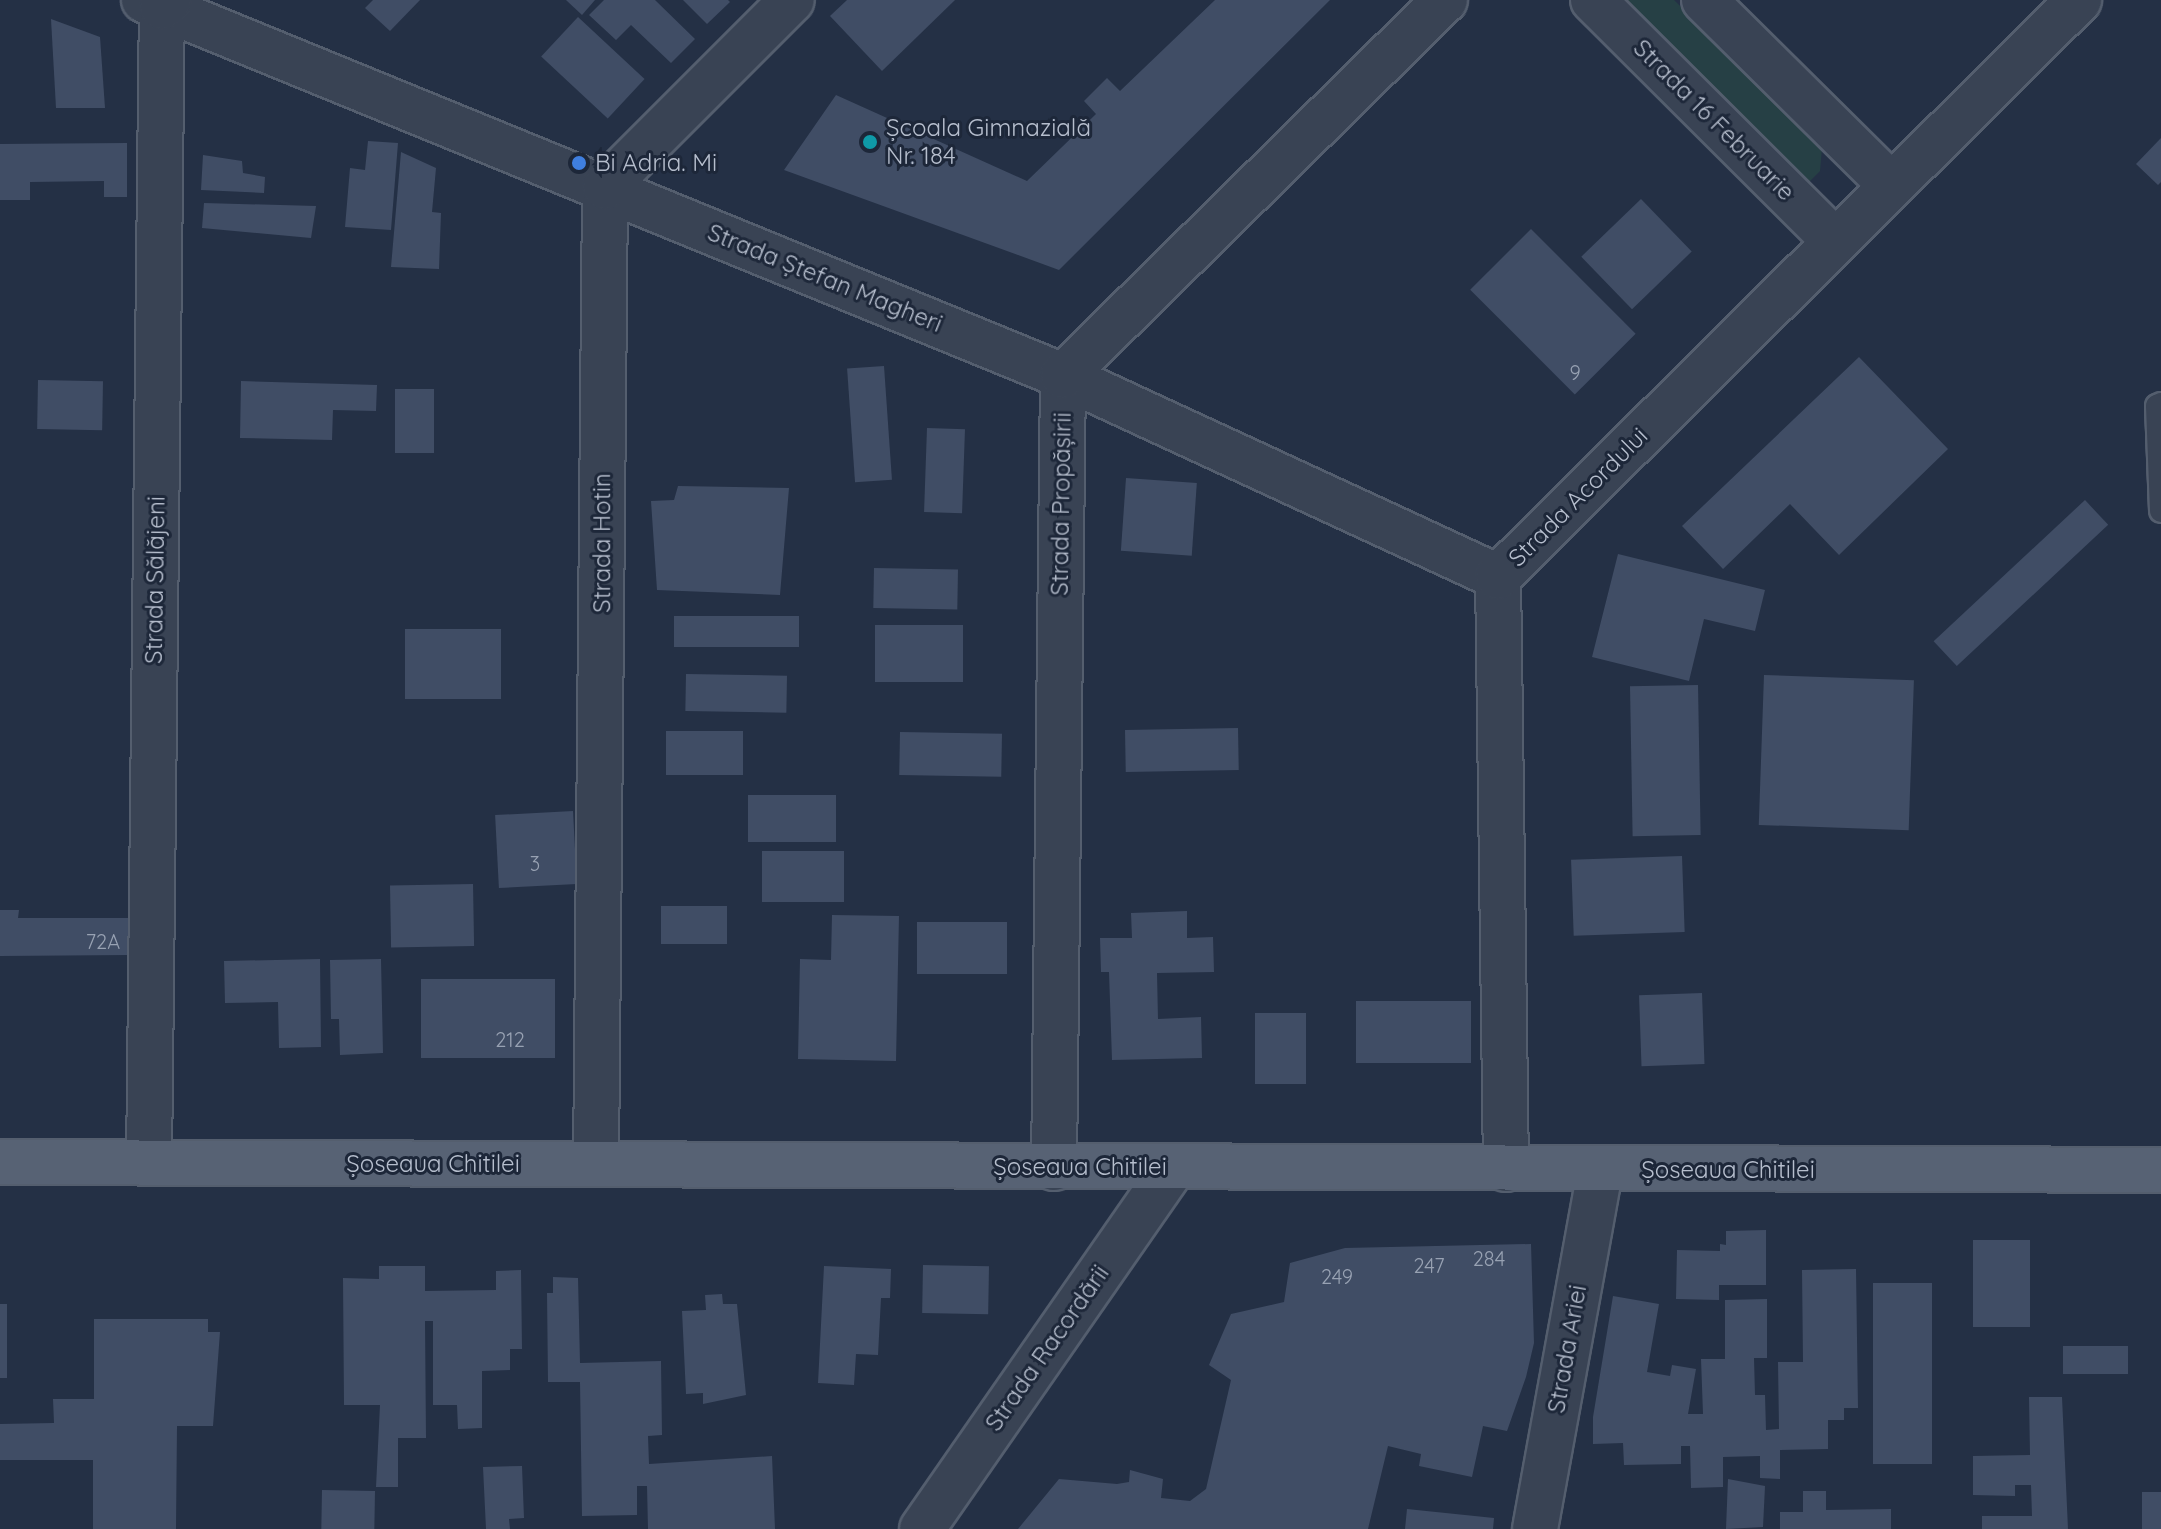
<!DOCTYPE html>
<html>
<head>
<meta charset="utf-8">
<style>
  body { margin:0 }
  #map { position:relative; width:2161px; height:1529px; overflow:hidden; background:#243045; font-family:Quicksand,sans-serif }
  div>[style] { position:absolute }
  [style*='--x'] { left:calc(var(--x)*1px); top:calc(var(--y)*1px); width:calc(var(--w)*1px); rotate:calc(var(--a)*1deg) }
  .green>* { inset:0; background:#264045 }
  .building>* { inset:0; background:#404d65; transform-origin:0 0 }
  .roads { filter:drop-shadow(2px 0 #545e6e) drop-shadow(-2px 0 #545e6e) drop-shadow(0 2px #545e6e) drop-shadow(0 -2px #545e6e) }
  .service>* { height:22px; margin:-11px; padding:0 11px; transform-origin:11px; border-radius:11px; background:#394354 }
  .minor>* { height:44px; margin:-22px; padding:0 22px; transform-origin:22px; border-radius:22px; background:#394354 }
  .primary>* { height:44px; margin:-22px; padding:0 22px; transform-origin:22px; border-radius:22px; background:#576274 }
  .dots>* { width:22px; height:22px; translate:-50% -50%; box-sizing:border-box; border:4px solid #1d2739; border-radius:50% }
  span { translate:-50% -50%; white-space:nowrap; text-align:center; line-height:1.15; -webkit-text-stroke:6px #1d2739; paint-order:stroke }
  .number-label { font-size:20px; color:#98a2b3 }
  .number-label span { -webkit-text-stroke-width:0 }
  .street-label { font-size:24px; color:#b6becd }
  .poi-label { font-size:24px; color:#b6becd }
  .left { translate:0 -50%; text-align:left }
</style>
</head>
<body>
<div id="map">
  <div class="green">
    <i style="clip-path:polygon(1603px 0,1674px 0,1816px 139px,1822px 148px,1820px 171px,1806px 185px)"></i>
  </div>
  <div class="building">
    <i style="clip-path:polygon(373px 0,420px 0,390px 31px,365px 8px)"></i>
    <i style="clip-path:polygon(566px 0,595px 0,582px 15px)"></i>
    <i style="clip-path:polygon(604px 0,655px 0,695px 39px,671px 63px,631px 25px,616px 40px,589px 15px)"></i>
    <i style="clip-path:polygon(683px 0,728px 0,730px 2px,707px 24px)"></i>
    <i style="clip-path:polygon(847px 0,955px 0,882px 71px,830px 16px)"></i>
    <i style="clip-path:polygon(1215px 0,1330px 0,1059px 270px,784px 170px,836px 95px,1027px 181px,1096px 114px,1084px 101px,1107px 78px,1120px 91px)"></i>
    <i style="left:578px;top:17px;width:91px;height:54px;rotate:43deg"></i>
    <i style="clip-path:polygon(51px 19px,100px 37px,105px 108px,56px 108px)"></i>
    <i style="clip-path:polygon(2161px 138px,2161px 182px,2158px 185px,2136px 164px)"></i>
    <i style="clip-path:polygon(368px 141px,398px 143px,391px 230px,345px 227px,350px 168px,365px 170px)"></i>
    <i style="clip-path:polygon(127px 143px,127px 197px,104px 197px,104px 181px,30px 182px,30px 200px,0 200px,0 144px)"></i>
    <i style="clip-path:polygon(401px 152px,436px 168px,432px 212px,441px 213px,439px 269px,391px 267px)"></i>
    <i style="clip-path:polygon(203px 155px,242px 161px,243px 173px,265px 177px,264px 193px,201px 190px)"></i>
    <i style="left:1641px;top:199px;width:73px;height:83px;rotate:46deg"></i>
    <i style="clip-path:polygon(204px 203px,316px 206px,311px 238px,202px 228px)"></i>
    <i style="left:1531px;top:229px;width:148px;height:86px;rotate:45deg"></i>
    <i style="clip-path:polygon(1859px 357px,1948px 449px,1839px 555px,1790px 504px,1723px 569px,1682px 526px)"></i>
    <i style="left:884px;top:366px;width:114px;height:37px;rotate:86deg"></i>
    <i style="left:38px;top:380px;width:65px;height:49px;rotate:1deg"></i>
    <i style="clip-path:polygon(241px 381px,377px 385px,376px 411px,333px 410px,332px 440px,240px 438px)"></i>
    <i style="left:395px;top:389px;width:39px;height:64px"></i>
    <i style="left:927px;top:428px;width:38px;height:84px;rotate:2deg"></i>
    <i style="left:1126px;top:478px;width:71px;height:73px;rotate:4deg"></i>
    <i style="clip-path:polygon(678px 486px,789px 488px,780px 595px,657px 590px,651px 501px,674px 500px)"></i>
    <i style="left:2085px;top:500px;width:34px;height:207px;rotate:47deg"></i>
    <i style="clip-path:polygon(1618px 554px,1765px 590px,1755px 631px,1704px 619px,1689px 681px,1592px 657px)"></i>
    <i style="left:874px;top:568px;width:84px;height:40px;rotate:1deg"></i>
    <i style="left:799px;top:616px;width:31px;height:125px;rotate:90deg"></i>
    <i style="left:875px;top:625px;width:88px;height:57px"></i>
    <i style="left:501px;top:629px;width:70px;height:96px;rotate:90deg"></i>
    <i style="left:686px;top:674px;width:101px;height:37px;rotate:1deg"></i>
    <i style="left:1764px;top:675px;width:150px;height:150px;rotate:2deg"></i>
    <i style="left:1698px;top:685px;width:150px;height:68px;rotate:89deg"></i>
    <i style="left:1238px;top:728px;width:42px;height:113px;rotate:89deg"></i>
    <i style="left:666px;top:731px;width:77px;height:44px"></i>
    <i style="left:900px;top:732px;width:102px;height:43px;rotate:1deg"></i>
    <i style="left:748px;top:795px;width:88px;height:47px"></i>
    <i style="left:573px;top:811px;width:73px;height:78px;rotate:87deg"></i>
    <i style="left:762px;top:851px;width:82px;height:51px"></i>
    <i style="left:1682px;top:856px;width:76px;height:111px;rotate:88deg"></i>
    <i style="left:473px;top:884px;width:62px;height:83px;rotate:89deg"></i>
    <i style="left:661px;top:906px;width:66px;height:38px"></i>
    <i style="clip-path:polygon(0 910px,19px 910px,18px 918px,129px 918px,129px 955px,0 956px)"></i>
    <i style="clip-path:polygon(1187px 911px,1187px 938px,1213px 937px,1214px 972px,1157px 973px,1158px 1019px,1201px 1017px,1202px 1058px,1112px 1060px,1109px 972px,1101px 972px,1100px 938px,1132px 938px,1131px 913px)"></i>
    <i style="clip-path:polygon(832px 915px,899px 916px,896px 1061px,798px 1059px,800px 959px,831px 960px)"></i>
    <i style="left:917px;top:922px;width:90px;height:52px"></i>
    <i style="clip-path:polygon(320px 959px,321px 1047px,279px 1048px,278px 1002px,225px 1003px,224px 961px)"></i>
    <i style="clip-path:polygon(381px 959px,383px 1053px,340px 1055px,339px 1019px,331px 1019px,330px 960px)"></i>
    <i style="left:555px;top:979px;width:79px;height:134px;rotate:90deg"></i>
    <i style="left:1702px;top:993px;width:71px;height:63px;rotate:88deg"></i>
    <i style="left:1471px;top:1001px;width:62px;height:115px;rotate:90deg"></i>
    <i style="left:1255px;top:1013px;width:51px;height:71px"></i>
    <i style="clip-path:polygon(1766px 1230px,1766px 1285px,1719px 1285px,1719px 1300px,1676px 1299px,1677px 1250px,1720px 1251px,1720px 1244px,1726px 1245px,1726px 1231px)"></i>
    <i style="left:1973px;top:1240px;width:57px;height:87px"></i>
    <i style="clip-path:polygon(1531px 1244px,1534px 1343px,1526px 1377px,1507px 1431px,1483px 1426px,1472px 1477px,1419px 1466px,1421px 1454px,1388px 1446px,1368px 1529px,1018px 1529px,1059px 1479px,1117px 1484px,1129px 1482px,1130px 1470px,1163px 1479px,1161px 1498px,1190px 1501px,1206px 1489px,1231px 1380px,1209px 1365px,1231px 1314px,1284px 1302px,1290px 1263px,1345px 1248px)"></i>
    <i style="left:923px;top:1265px;width:66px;height:48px;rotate:1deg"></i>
    <i style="clip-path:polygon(379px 1266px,425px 1266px,425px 1291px,496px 1290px,496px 1271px,521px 1270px,522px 1349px,510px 1349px,510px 1370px,482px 1371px,482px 1428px,458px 1429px,457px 1405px,433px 1405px,433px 1321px,425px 1321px,426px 1438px,398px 1438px,398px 1487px,376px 1487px,380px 1405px,344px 1405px,343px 1278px,379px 1279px)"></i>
    <i style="clip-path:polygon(824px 1266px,891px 1269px,890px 1298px,881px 1298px,878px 1355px,856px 1354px,854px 1385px,818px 1383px)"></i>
    <i style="clip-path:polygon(1856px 1269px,1858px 1408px,1844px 1408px,1844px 1420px,1828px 1420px,1828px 1449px,1780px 1450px,1780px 1479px,1760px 1478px,1760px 1456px,1723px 1457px,1723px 1487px,1691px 1488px,1690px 1446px,1681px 1446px,1681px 1464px,1624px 1465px,1623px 1443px,1593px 1444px,1593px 1417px,1613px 1296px,1659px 1304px,1647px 1372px,1670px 1376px,1672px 1365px,1696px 1369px,1688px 1414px,1703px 1414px,1701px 1359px,1725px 1359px,1725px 1300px,1767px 1299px,1767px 1358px,1754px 1358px,1755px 1395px,1765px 1395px,1766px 1430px,1779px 1429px,1778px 1362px,1803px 1362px,1802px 1270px)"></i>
    <i style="clip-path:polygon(553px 1277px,578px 1278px,580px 1363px,661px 1361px,662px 1435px,648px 1436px,649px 1464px,772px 1456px,775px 1529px,648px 1529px,647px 1486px,637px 1486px,637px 1515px,582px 1516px,580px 1382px,548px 1382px,547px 1293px,553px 1293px)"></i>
    <i style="left:1873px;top:1283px;width:59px;height:181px"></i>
    <i style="clip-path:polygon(722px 1294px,723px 1304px,737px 1304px,746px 1395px,703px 1404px,703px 1393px,686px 1394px,682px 1311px,706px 1310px,705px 1295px)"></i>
    <i style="left:0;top:1304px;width:7px;height:74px"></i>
    <i style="clip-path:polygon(94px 1319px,208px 1319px,208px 1332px,220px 1332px,213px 1426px,177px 1426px,176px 1529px,93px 1529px,93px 1460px,0 1460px,0 1424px,54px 1423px,53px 1399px,94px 1399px)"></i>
    <i style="left:2063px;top:1346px;width:65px;height:28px"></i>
    <i style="clip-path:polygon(2029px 1397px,2062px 1397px,2068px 1529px,1982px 1529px,1982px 1516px,2032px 1516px,2031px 1485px,2015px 1485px,2015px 1496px,1973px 1495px,1973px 1456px,2030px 1455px)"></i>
    <i style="clip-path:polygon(522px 1466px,524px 1518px,509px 1519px,510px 1529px,486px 1529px,483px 1467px)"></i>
    <i style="clip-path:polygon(1728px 1479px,1765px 1486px,1763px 1527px,1726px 1529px)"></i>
    <i style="left:322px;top:1490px;width:53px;height:39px;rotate:1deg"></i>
    <i style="clip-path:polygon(1803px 1491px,1826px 1491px,1826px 1510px,1891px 1509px,1891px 1529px,1780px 1529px,1780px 1512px,1803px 1512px)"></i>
    <i style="left:2142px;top:1492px;width:19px;height:37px"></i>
    <i style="clip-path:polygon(1407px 1509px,1494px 1518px,1493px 1529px,1405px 1529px)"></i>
  </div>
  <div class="roads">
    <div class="service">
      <i style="--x:2161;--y:404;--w:4;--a:153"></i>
      <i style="--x:2157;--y:406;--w:105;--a:87.8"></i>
    </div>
    <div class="minor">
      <i style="--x:144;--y:0;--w:993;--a:22.25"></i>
      <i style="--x:1063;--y:376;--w:479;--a:24.8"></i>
      <i style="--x:1593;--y:0;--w:342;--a:44.9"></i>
      <i style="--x:1704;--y:0;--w:263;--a:44.7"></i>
      <i style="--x:149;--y:1163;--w:1156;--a:-89.36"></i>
      <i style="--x:162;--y:7;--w:10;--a:-45"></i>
      <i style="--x:596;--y:1164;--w:977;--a:-89.47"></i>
      <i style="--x:605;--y:187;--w:264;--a:-45"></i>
      <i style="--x:1054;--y:1168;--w:792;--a:-89.35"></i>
      <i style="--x:1063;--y:376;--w:536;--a:-44.55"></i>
      <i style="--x:1506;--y:1169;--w:592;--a:-90.77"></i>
      <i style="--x:1498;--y:577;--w:819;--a:-44.8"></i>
      <i style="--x:922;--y:1529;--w:440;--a:-55.2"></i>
      <i style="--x:1535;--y:1529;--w:365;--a:-79.7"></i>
    </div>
    <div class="primary">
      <i style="--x:0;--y:1162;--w:2161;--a:0.21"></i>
    </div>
  </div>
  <div class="dots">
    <i style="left:870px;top:142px;background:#0f9aa8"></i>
    <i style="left:579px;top:163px;background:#3f7fe0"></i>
  </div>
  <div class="number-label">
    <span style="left:1575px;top:372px">9</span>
    <span style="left:535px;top:863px">3</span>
    <span style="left:103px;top:941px">72A</span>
    <span style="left:510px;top:1039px">212</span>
    <span style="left:1489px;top:1258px">284</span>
    <span style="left:1429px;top:1265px">247</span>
    <span style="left:1337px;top:1276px">249</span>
  </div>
  <div class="street-label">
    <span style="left:1714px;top:120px;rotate:45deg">Strada 16 Februarie</span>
    <span style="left:825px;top:278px;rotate:22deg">Strada Ștefan Magheri</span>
    <span style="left:1578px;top:497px;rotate:-45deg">Strada Acordului</span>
    <span style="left:1061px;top:504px;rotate:-89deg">Strada Propășirii</span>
    <span style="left:602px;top:543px;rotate:-90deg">Strada Hotin</span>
    <span style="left:155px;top:580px;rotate:-89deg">Strada Sălăjeni</span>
    <span style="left:433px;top:1164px">Șoseaua Chitilei</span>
    <span style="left:1080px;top:1167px">Șoseaua Chitilei</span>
    <span style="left:1728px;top:1170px">Șoseaua Chitilei</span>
    <span style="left:1047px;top:1348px;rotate:-55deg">Strada Racordării</span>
    <span style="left:1567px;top:1349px;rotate:-80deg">Strada Ariei</span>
  </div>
  <div class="poi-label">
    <span class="left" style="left:886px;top:142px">Școala Gimnazială<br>Nr. 184</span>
    <span class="left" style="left:595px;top:163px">Bi Adria. Mi</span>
  </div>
</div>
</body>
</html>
